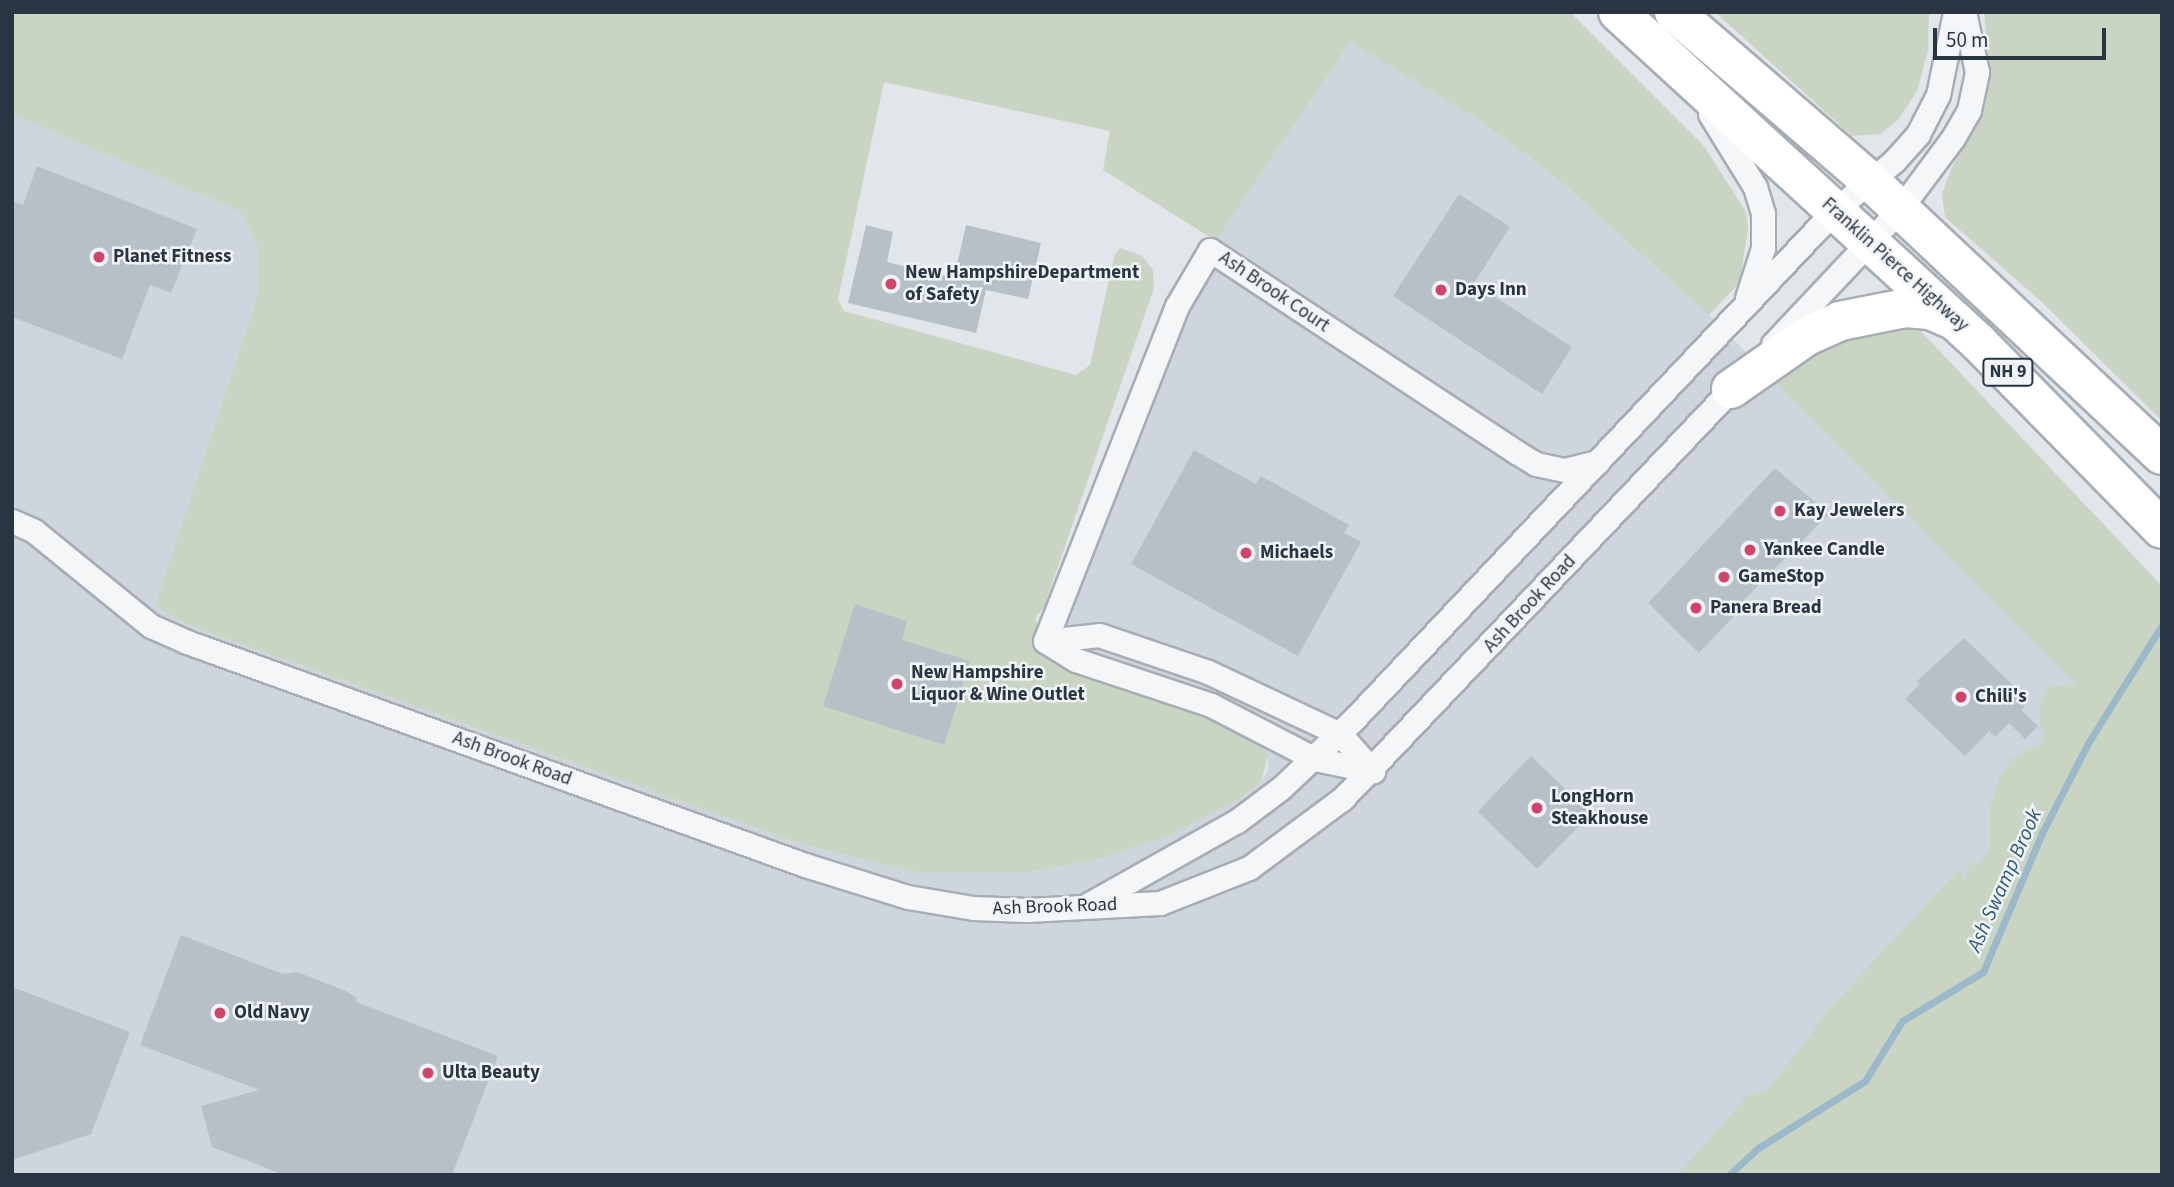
<!DOCTYPE html>
<html>
<head>
<meta charset="utf-8">
<style>
  body { margin:0 }
  #map { position:relative; width:2174px; height:1187px; overflow:hidden; background:#e1e6ea; font-family:"Source Sans 3",sans-serif }
  div>[style] { position:absolute }
  [style*='--x'] { left:calc(var(--x)*1px); top:calc(var(--y)*1px); width:calc(var(--w)*1px); rotate:calc(var(--a)*1deg) }
  .built>* { inset:0; background:#cfd5dc }
  .green>* { inset:0; background:#c9d4c2 }
  .stream>* { height:7px; margin:-3.5px; padding:0 3.5px; transform-origin:3.5px; border-radius:3.5px; background:#9cb8cb }
  .building>* { inset:0; background:#b8c0c7; transform-origin:0 0 }
  .roads { filter:drop-shadow(2px 0 #a6adb4) drop-shadow(-2px 0 #a6adb4) drop-shadow(0 2px #a6adb4) drop-shadow(0 -2px #a6adb4) }
  .minor>* { height:23px; margin:-11.5px; padding:0 11.5px; transform-origin:11.5px; border-radius:11.5px; background:#f4f6f8 }
  .trunk>* { height:38px; margin:-19px; padding:0 19px; transform-origin:19px; border-radius:19px; background:#fff }
  .dots>* { width:19px; height:19px; translate:-50% -50%; box-sizing:border-box; border:4px solid #f1f4f7; border-radius:50% }
  span { translate:-50% -50%; white-space:nowrap; text-align:center; line-height:1.15; -webkit-text-stroke:5px #f1f4f7; paint-order:stroke }
  .shield-label span { padding:2px 5px; background:#f1f4f7; border:2px solid; border-radius:5px; -webkit-text-stroke-width:0 }
  .shield-label { font-size:18px; color:#293542; font-weight:700 }
  .poi-label { font-size:19px; color:#293542; font-weight:700 }
  .left { translate:0 -50%; text-align:left }
  .street-label { font-size:19px; color:#293542 }
  .water-label { font-size:21px; color:#325977; font-style:italic }
  .frame { position:absolute; inset:0; border:14px solid #293542; pointer-events:none }
  .scale { position:absolute; left:1933px; top:28px; width:173px; height:32px; box-sizing:border-box; border:4px solid #293542; border-top:0; padding-left:9px; font-size:21px; line-height:24px; white-space:nowrap; color:#293542; -webkit-text-stroke:5px #f1f4f7; paint-order:stroke }
</style>
</head>
<body>
<div id="map">
  <div class="built">
    <i style="clip-path:polygon(1350px 42px,1479px 120px,1552px 174px,1709px 315px,2107px 714px,1729px 1175px,12px 1175px,12px 114px,290px 232px,155px 606px,188px 625px,804px 845px,918px 872px,1028px 872px,1098px 859px,1168px 836px,1241px 798px,1261px 782px,1268px 770px,1268px 756px,1259px 741px,1123px 684px,1075px 673px,1045px 641px,1210px 250px)"></i>
  </div>
  <div class="green">
    <i style="clip-path:polygon(12px 12px,1570px 12px,1704px 146px,1746px 212px,1748px 228px,1740px 282px,1709px 315px,1552px 174px,1479px 120px,1350px 42px,1216px 241px,1103px 170px,1110px 131px,884px 82px,838px 299px,844px 311px,1076px 375px,1090px 365px,1114px 257px,1120px 248px,1142px 256px,1153px 270px,1154px 288px,1044px 607px,1035px 618px,1045px 641px,1075px 673px,1123px 684px,1225px 723px,1259px 741px,1268px 755px,1261px 782px,1241px 798px,1168px 836px,1098px 859px,1028px 872px,918px 872px,804px 845px,188px 625px,155px 606px,257px 299px,257px 243px,240px 211px,12px 114px)"></i>
    <i style="clip-path:polygon(1715px 12px,1929px 12px,1928px 50px,1917px 91px,1898px 120px,1880px 134px,1852px 136px)"></i>
    <i style="clip-path:polygon(1984px 12px,2162px 12px,2162px 421px,2045px 305px,1945px 217px,1942px 194px,1952px 167px,1982px 115px,1990px 74px)"></i>
    <i style="clip-path:polygon(1883px 321px,1914px 324px,2162px 586px,2162px 1175px,1678px 1175px,1747px 1096px,1767px 1091px,1833px 1005px,1960px 868px,1965px 883px,1970px 863px,1980px 864px,1990px 849px,1990px 807px,2000px 775px,2012px 759px,2037px 745px,2046px 733px,2040px 724px,2040px 702px,2050px 686px,2077px 685px,1775px 382px,1823px 346px)"></i>
  </div>
  <div class="stream">
    <i style="--x:1729;--y:1175;--w:40;--a:-43"></i>
    <i style="--x:1758;--y:1148;--w:126;--a:-32.1"></i>
    <i style="--x:1865;--y:1081;--w:70;--a:-58.3"></i>
    <i style="--x:1902;--y:1021;--w:95;--a:-31.2"></i>
    <i style="--x:1983;--y:972;--w:151;--a:-67"></i>
    <i style="--x:2042;--y:833;--w:101;--a:-62.9"></i>
    <i style="--x:2088;--y:743;--w:139;--a:-57.9"></i>
  </div>
  <div class="building">
    <i style="clip-path:polygon(37px 166px,197px 229px,171px 293px,150px 285px,122px 359px,12px 317px,12px 201px,23px 205px)"></i>
    <i style="clip-path:polygon(1459px 194px,1510px 227px,1474px 283px,1572px 347px,1542px 394px,1393px 296px)"></i>
    <i style="clip-path:polygon(866px 225px,893px 232px,887px 262px,954px 278px,966px 225px,1041px 243px,1028px 299px,986px 290px,976px 333px,848px 303px)"></i>
    <i style="clip-path:polygon(1194px 450px,1256px 484px,1261px 476px,1349px 525px,1344px 533px,1361px 542px,1298px 656px,1131px 564px)"></i>
    <i style="clip-path:polygon(1775px 468px,1829px 514px,1734px 610px,1737px 613px,1699px 653px,1648px 603px)"></i>
    <i style="clip-path:polygon(855px 604px,907px 621px,902px 640px,970px 661px,944px 745px,823px 706px)"></i>
    <i style="clip-path:polygon(1964px 638px,2018px 690px,2014px 695px,2025px 706px,2021px 710px,2038px 726px,2025px 739px,2009px 723px,1995px 737px,1989px 731px,1965px 756px,1905px 699px,1920px 684px,1917px 681px)"></i>
    <i style="left:1531px;top:756px;width:83px;height:77px;rotate:44deg"></i>
    <i style="clip-path:polygon(181px 935px,283px 974px,297px 972px,346px 991px,357px 998px,356px 1002px,498px 1056px,452px 1175px,284px 1175px,212px 1147px,201px 1106px,259px 1090px,140px 1045px)"></i>
    <i style="clip-path:polygon(12px 987px,130px 1032px,91px 1134px,12px 1160px)"></i>
  </div>
  <div class="roads">
    <div class="minor">
      <i style="--x:1710;--y:114;--w:86;--a:58.3"></i>
      <i style="--x:1755;--y:187;--w:28;--a:73"></i>
      <i style="--x:1763;--y:214;--w:34;--a:90"></i>
      <i style="--x:1763;--y:248;--w:52;--a:107.7"></i>
      <i style="--x:1773;--y:344;--w:185;--a:-46.7"></i>
      <i style="--x:1900;--y:209;--w:89;--a:-53.3"></i>
      <i style="--x:1953;--y:138;--w:32;--a:-60"></i>
      <i style="--x:1969;--y:110;--w:39;--a:-78"></i>
      <i style="--x:1977;--y:72;--w:61;--a:-102.2"></i>
      <i style="--x:12;--y:521;--w:24;--a:24"></i>
      <i style="--x:34;--y:531;--w:151;--a:39.1"></i>
      <i style="--x:151;--y:626;--w:39;--a:24"></i>
      <i style="--x:187;--y:642;--w:657;--a:19.84"></i>
      <i style="--x:805;--y:865;--w:108;--a:17.3"></i>
      <i style="--x:908;--y:897;--w:66;--a:9.6"></i>
      <i style="--x:973;--y:908;--w:54;--a:2.1"></i>
      <i style="--x:1027;--y:910;--w:133;--a:-3"></i>
      <i style="--x:1160;--y:903;--w:96;--a:-21.5"></i>
      <i style="--x:1249;--y:868;--w:116;--a:-36.6"></i>
      <i style="--x:1342;--y:799;--w:575;--a:-46.48"></i>
      <i style="--x:1045;--y:641;--w:360;--a:-68.5"></i>
      <i style="--x:1177;--y:306;--w:65;--a:-59.5"></i>
      <i style="--x:1210;--y:250;--w:367;--a:33.4"></i>
      <i style="--x:1516;--y:452;--w:23;--a:31"></i>
      <i style="--x:1536;--y:464;--w:30;--a:12"></i>
      <i style="--x:1565;--y:470;--w:34;--a:-14"></i>
      <i style="--x:1045;--y:641;--w:54;--a:-6.3"></i>
      <i style="--x:1099;--y:635;--w:115;--a:18.7"></i>
      <i style="--x:1208;--y:672;--w:146;--a:25.2"></i>
      <i style="--x:1340;--y:734;--w:50;--a:48.3"></i>
      <i style="--x:1045;--y:641;--w:36;--a:32"></i>
      <i style="--x:1076;--y:660;--w:142;--a:18.4"></i>
      <i style="--x:1211;--y:705;--w:117;--a:27.4"></i>
      <i style="--x:1315;--y:759;--w:59;--a:11.7"></i>
      <i style="--x:1089;--y:904;--w:170;--a:-29.3"></i>
      <i style="--x:1237;--y:821;--w:55;--a:-36.9"></i>
      <i style="--x:1281;--y:788;--w:100;--a:-43.4"></i>
      <i style="--x:1354;--y:719;--w:700;--a:-46.62"></i>
      <i style="--x:1835;--y:210;--w:77;--a:-39.7"></i>
      <i style="--x:1894;--y:161;--w:36;--a:-48"></i>
      <i style="--x:1918;--y:134;--w:44;--a:-62.9"></i>
      <i style="--x:1938;--y:95;--w:85;--a:-78.4"></i>
    </div>
    <div class="trunk">
      <i style="--x:1618;--y:12;--w:488;--a:42.5"></i>
      <i style="--x:1978;--y:342;--w:262;--a:45.5"></i>
      <i style="--x:1674;--y:12;--w:259;--a:40.8"></i>
      <i style="--x:1870;--y:181;--w:400;--a:43.2"></i>
      <i style="--x:1731;--y:389;--w:93;--a:-34.9"></i>
      <i style="--x:1807;--y:336;--w:36;--a:-24"></i>
      <i style="--x:1840;--y:321;--w:66;--a:-11.3"></i>
      <i style="--x:1905;--y:308;--w:25;--a:5"></i>
      <i style="--x:1930;--y:310;--w:26;--a:23"></i>
    </div>
  </div>
  <div class="dots">
    <i style="left:99px;top:257px;background:#d1446a"></i>
    <i style="left:891px;top:284px;background:#d1446a"></i>
    <i style="left:1441px;top:290px;background:#d1446a"></i>
    <i style="left:1780px;top:511px;background:#d1446a"></i>
    <i style="left:1750px;top:550px;background:#d1446a"></i>
    <i style="left:1246px;top:553px;background:#d1446a"></i>
    <i style="left:1724px;top:577px;background:#d1446a"></i>
    <i style="left:1696px;top:608px;background:#d1446a"></i>
    <i style="left:897px;top:684px;background:#d1446a"></i>
    <i style="left:1961px;top:697px;background:#d1446a"></i>
    <i style="left:1537px;top:808px;background:#d1446a"></i>
    <i style="left:220px;top:1013px;background:#d1446a"></i>
    <i style="left:428px;top:1073px;background:#d1446a"></i>
  </div>
  <div class="shield-label">
    <span style="left:2008px;top:372px">NH 9</span>
  </div>
  <div class="poi-label">
    <span class="left" style="left:113px;top:257px">Planet Fitness</span>
    <span class="left" style="left:905px;top:284px">New HampshireDepartment<br>of Safety</span>
    <span class="left" style="left:1455px;top:290px">Days Inn</span>
    <span class="left" style="left:1794px;top:511px">Kay Jewelers</span>
    <span class="left" style="left:1764px;top:550px">Yankee Candle</span>
    <span class="left" style="left:1260px;top:553px">Michaels</span>
    <span class="left" style="left:1738px;top:577px">GameStop</span>
    <span class="left" style="left:1710px;top:608px">Panera Bread</span>
    <span class="left" style="left:911px;top:684px">New Hampshire<br>Liquor &amp; Wine Outlet</span>
    <span class="left" style="left:1975px;top:697px">Chili's</span>
    <span class="left" style="left:1551px;top:808px">LongHorn<br>Steakhouse</span>
    <span class="left" style="left:234px;top:1013px">Old Navy</span>
    <span class="left" style="left:442px;top:1073px">Ulta Beauty</span>
  </div>
  <div class="street-label">
    <span style="left:1895px;top:265px;rotate:42deg">Franklin Pierce Highway</span>
    <span style="left:1274px;top:292px;rotate:34deg">Ash Brook Court</span>
    <span style="left:1530px;top:604px;rotate:-47deg">Ash Brook Road</span>
    <span style="left:512px;top:759px;rotate:20deg">Ash Brook Road</span>
    <span style="left:1055px;top:907px;rotate:-2deg">Ash Brook Road</span>
  </div>
  <div class="water-label">
    <span style="left:2004px;top:880px;rotate:-66deg">Ash Swamp Brook</span>
  </div>
  <div class="frame"></div>
  <div class="scale">50 m</div>
</div>
</body>
</html>
